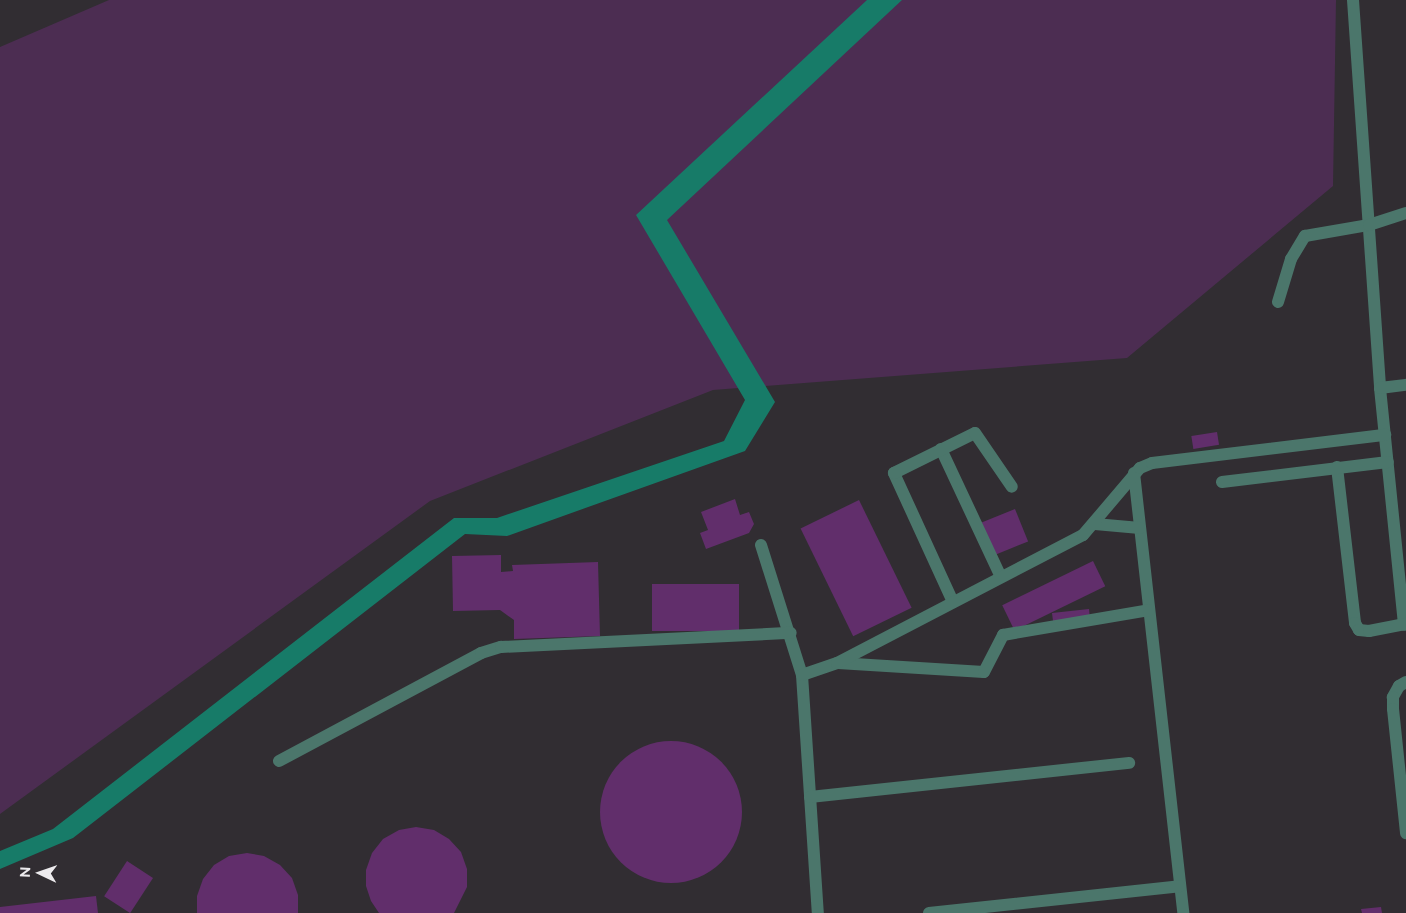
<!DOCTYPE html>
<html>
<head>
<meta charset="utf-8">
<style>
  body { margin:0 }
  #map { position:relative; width:1406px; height:913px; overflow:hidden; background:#312d32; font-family:Raleway,sans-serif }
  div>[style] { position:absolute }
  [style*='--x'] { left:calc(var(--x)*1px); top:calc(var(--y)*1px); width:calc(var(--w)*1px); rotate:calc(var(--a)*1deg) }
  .green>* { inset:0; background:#4c2d52 }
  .water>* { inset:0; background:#177b68 }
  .building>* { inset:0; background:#612e6b; transform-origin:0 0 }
  .round { border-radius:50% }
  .minor>* { height:12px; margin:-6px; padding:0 6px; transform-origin:6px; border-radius:6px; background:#4b766b }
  span { translate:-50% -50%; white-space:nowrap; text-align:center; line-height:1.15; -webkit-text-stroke:4px #312d32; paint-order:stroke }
  .north { position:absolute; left:15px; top:848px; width:50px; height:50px; -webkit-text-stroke:4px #312d32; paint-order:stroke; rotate:273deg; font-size:14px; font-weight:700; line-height:20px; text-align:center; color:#edebee }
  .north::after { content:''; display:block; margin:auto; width:18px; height:22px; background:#edebee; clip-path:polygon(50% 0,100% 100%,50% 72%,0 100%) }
</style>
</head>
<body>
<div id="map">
  <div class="green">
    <i style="clip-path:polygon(109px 0,1336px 0,1333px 186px,1127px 358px,713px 390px,430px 501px,0 814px,0 47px)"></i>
  </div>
  <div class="water">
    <i style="clip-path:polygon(867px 0,902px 0,667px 220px,775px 402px,745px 451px,507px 536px,465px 534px,73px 838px,0 869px,0 851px,53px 829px,454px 518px,497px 518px,724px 441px,745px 400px,636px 215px)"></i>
  </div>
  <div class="building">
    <i style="left:1217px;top:432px;width:13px;height:26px;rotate:81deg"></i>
    <i style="clip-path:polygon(735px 499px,740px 515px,749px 512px,754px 524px,749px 533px,706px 549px,700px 533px,708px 530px,701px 512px)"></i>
    <i style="left:859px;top:500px;width:120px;height:65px;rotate:64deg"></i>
    <i style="left:1015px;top:509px;width:35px;height:36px;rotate:68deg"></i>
    <i style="clip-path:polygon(501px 555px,501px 572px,513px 571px,512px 565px,598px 562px,600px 636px,514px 639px,514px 620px,500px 610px,453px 611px,452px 556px)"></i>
    <i style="left:1093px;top:561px;width:28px;height:101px;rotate:64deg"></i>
    <i style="left:739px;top:584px;width:47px;height:87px;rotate:90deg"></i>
    <i style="clip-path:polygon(1089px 609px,1090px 619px,1053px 621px,1052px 613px)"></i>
    <i class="round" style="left:600px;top:741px;width:142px;height:142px"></i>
    <i style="clip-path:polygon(416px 827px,434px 830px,449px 839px,461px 852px,467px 869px,467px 887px,454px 913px,379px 913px,371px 901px,366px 886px,366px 870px,372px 853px,383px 839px,399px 830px)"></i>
    <i style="clip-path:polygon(247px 853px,264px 856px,280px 865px,292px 878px,298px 895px,298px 913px,197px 913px,197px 896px,203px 879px,214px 865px,229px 856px)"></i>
    <i style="left:127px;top:861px;width:31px;height:42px;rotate:33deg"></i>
    <i style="clip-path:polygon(96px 896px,98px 913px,0 913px,0 907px)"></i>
    <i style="clip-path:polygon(1381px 907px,1382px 913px,1362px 913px,1361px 909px)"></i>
  </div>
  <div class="minor">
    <i style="--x:1353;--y:0;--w:389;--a:86"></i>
    <i style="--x:1380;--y:388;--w:238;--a:84.2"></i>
    <i style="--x:1278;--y:302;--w:45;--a:-73.2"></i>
    <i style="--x:1291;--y:259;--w:27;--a:-59"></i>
    <i style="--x:1305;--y:236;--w:65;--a:-9.8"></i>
    <i style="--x:1369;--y:225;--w:39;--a:-18"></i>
    <i style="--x:1380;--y:388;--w:26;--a:-7"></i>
    <i style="--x:941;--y:449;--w:141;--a:64.9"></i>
    <i style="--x:1337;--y:467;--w:157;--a:83.4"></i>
    <i style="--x:1355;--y:623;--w:8;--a:60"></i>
    <i style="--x:1359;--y:630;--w:10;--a:6"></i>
    <i style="--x:1369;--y:631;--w:38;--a:-11"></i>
    <i style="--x:1134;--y:473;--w:443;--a:83.6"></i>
    <i style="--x:1222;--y:482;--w:167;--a:-6.9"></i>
    <i style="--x:1095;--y:524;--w:45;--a:5.1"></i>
    <i style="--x:761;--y:545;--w:136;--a:72.5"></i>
    <i style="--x:802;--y:675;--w:239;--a:86.2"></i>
    <i style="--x:953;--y:602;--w:142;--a:-114.6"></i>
    <i style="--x:894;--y:473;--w:90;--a:-26.3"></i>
    <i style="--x:975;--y:433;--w:65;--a:55.6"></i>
    <i style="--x:838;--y:663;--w:146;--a:3.5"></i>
    <i style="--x:984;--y:672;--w:42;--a:-62.8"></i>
    <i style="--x:1003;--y:635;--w:148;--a:-9.7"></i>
    <i style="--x:802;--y:675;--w:37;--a:-19"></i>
    <i style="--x:837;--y:663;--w:277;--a:-27.5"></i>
    <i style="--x:1083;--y:535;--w:88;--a:-49.6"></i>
    <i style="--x:1140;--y:468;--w:13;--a:-23"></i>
    <i style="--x:1152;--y:463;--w:235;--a:-6.9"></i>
    <i style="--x:1406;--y:682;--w:8;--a:150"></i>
    <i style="--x:1399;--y:686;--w:13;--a:119"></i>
    <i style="--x:1393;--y:697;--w:12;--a:90"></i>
    <i style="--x:1393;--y:709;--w:125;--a:84"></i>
    <i style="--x:279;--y:761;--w:229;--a:-28.1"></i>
    <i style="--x:481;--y:653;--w:21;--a:-17"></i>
    <i style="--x:501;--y:647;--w:290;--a:-2.8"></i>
    <i style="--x:810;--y:797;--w:321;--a:-6.1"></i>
    <i style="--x:929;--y:913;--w:252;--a:-6.1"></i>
  </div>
  <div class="north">N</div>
</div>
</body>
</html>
